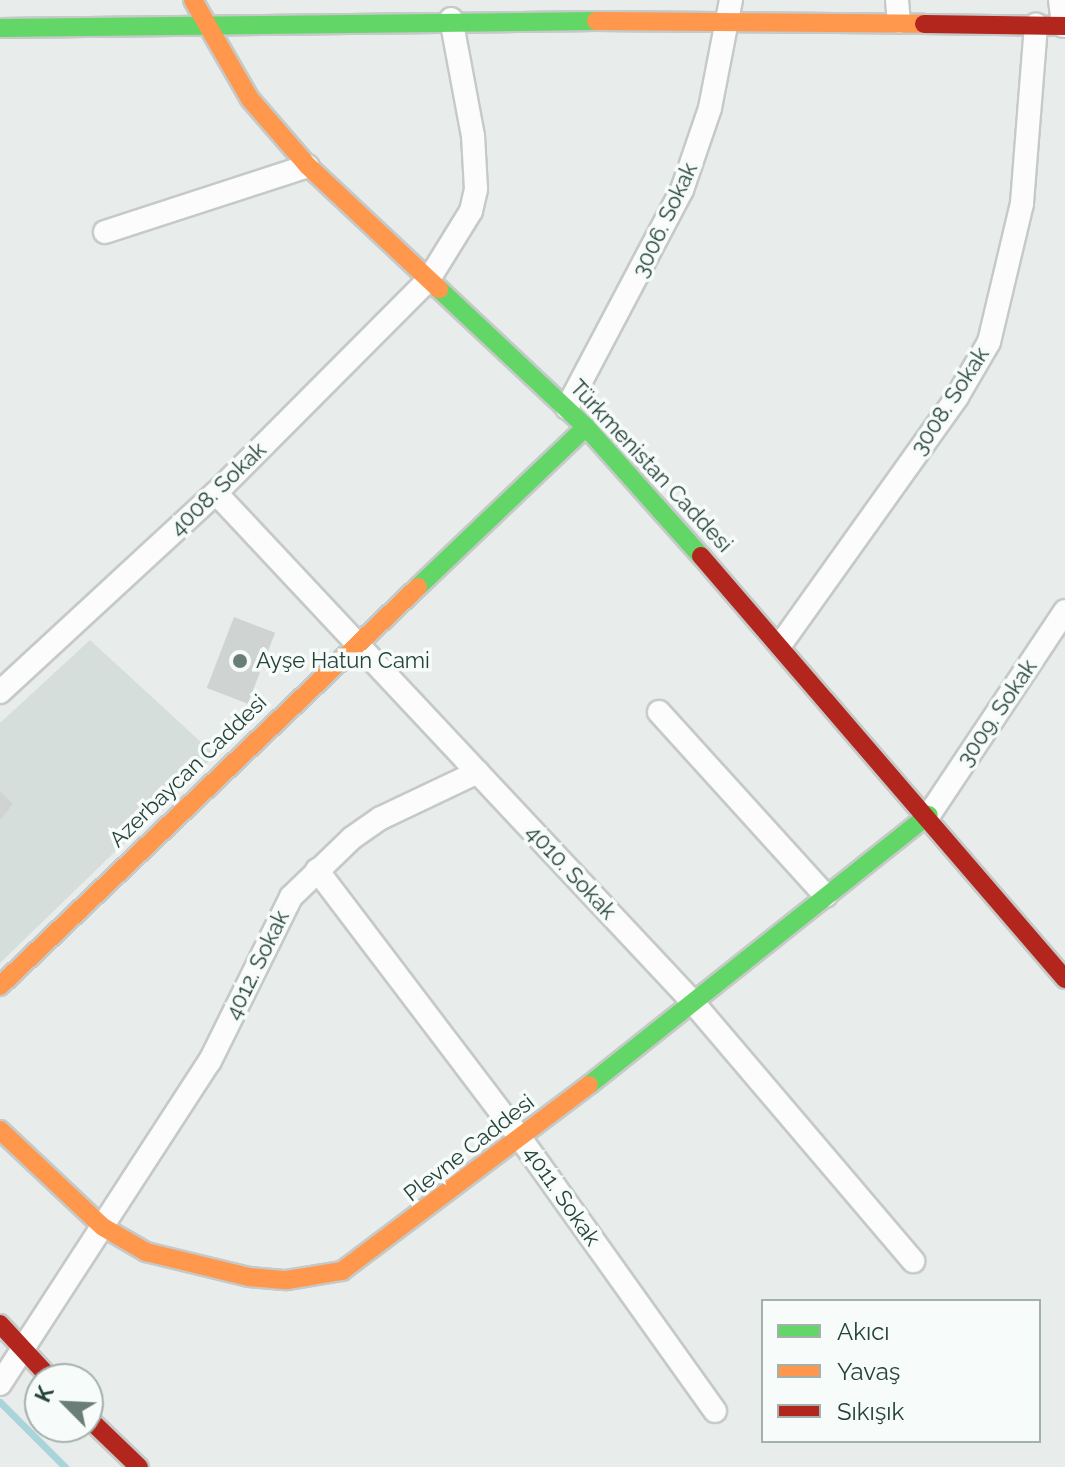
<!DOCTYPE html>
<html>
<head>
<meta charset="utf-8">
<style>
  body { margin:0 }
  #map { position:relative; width:1065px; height:1467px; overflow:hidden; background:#e8edeb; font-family:Raleway,sans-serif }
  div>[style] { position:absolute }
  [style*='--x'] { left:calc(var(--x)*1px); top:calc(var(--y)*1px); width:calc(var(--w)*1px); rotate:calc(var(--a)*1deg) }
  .built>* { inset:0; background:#d6dedb }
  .stream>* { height:7px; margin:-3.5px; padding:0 3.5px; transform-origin:3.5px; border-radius:3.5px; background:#a9d4db }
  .building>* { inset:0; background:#cfd4d2; transform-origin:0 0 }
  .roads { filter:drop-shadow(2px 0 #c5cac8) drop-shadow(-2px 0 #c5cac8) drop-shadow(0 2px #c5cac8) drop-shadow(0 -2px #c5cac8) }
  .street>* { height:22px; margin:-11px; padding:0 11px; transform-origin:11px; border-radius:11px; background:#fcfcfc }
  .fast>* { height:18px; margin:-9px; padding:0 9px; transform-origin:9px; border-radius:9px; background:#63d668 }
  .slow>* { height:18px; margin:-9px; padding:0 9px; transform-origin:9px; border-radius:9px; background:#ff974d }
  .jam>* { height:18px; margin:-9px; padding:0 9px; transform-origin:9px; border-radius:9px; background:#b3261e }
  .dots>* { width:22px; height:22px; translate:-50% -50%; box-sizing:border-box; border:4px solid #f7fbf9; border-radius:50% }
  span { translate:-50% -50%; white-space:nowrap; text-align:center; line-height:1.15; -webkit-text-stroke:7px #f7fbf9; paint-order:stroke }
  .street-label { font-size:22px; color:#24423a }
  .poi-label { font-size:22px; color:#24423a }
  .left { translate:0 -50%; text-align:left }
  .legend { position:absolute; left:761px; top:1299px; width:280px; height:144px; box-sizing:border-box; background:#f7fbf9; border:2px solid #a3b1ad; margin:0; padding:10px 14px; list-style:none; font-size:24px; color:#24423a }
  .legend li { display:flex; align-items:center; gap:16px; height:40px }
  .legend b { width:40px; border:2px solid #a3b1ad }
  .north { position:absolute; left:24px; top:1363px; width:80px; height:80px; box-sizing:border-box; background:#f7fbf9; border:2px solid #a3b1ad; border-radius:50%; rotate:294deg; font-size:22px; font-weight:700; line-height:32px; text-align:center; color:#24423a }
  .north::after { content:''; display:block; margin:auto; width:28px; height:36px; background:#697e78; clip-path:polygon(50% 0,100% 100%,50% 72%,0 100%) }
</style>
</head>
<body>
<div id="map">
  <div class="built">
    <i style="clip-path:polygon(90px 640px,215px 755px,0 963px,0 723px)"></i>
  </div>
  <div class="stream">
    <i style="--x:0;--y:1402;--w:92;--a:45"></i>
  </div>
  <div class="building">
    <i style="left:234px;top:617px;width:44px;height:76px;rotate:21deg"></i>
    <i style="clip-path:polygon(0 791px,13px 804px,0 820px)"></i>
  </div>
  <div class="roads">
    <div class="street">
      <i style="--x:897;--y:0;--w:22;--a:85"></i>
      <i style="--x:1060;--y:0;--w:26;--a:83"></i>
      <i style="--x:105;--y:232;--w:213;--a:-18"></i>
      <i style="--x:567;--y:408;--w:246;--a:-62.2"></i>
      <i style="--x:682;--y:190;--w:87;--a:-71.1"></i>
      <i style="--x:710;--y:108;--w:110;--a:-79"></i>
      <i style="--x:216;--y:493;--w:695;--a:46.87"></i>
      <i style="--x:691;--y:1000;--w:343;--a:49.6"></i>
      <i style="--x:781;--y:644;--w:303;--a:-54.5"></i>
      <i style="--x:957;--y:397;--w:64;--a:-59.8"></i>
      <i style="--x:989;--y:342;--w:143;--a:-76.6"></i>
      <i style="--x:1022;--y:203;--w:179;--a:-85.5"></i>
      <i style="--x:0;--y:692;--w:294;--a:-42.7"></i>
      <i style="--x:216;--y:493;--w:302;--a:-45.1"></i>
      <i style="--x:429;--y:279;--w:80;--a:-58.3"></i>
      <i style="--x:471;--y:211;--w:23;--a:-77"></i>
      <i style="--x:476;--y:189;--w:53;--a:-93.2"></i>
      <i style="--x:473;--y:136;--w:119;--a:-100.6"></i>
      <i style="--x:659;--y:712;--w:248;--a:47.8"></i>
      <i style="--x:929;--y:815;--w:245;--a:-56.3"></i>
      <i style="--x:317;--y:870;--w:338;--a:52.8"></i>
      <i style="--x:521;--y:1139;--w:334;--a:54.5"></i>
      <i style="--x:0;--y:1384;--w:385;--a:-57"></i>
      <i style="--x:210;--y:1061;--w:183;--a:-63.7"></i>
      <i style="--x:291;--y:897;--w:85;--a:-44"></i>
      <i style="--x:352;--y:838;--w:35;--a:-35"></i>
      <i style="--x:381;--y:818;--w:107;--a:-25.4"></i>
    </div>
    <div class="fast">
      <i style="--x:0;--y:28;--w:596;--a:-0.67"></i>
      <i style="--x:439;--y:289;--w:202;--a:43.2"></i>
      <i style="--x:586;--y:427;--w:173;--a:48.3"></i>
      <i style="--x:418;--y:587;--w:232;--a:-43.6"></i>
      <i style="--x:589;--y:1085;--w:434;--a:-38.5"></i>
    </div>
    <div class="slow">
      <i style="--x:193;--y:0;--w:114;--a:60.1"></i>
      <i style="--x:250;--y:99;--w:89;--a:49.1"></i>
      <i style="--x:308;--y:166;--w:180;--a:43.2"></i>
      <i style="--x:596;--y:21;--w:328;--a:0.5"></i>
      <i style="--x:0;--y:986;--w:578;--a:-43.67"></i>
      <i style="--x:0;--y:1130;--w:141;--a:43.3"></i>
      <i style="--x:103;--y:1227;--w:50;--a:30.2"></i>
      <i style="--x:146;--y:1252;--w:106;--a:13.6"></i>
      <i style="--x:249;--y:1277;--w:38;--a:5"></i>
      <i style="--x:287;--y:1280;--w:56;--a:-9.3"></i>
      <i style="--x:342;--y:1271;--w:309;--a:-37"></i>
    </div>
    <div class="jam">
      <i style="--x:924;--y:24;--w:141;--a:0.8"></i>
      <i style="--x:701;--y:556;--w:558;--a:49.29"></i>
      <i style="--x:0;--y:1324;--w:75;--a:47.2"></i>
      <i style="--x:88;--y:1418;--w:71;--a:43.9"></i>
    </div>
  </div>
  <div class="dots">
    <i style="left:240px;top:661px;background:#697e78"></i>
  </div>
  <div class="street-label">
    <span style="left:665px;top:220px;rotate:-65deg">3006. Sokak</span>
    <span style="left:950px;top:401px;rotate:-57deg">3008. Sokak</span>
    <span style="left:651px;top:466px;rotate:47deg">Türkmenistan Caddesi</span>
    <span style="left:218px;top:489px;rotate:-44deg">4008. Sokak</span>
    <span style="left:997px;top:713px;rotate:-56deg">3009. Sokak</span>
    <span style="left:188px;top:771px;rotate:-44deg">Azerbaycan Caddesi</span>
    <span style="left:571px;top:872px;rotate:47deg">4010. Sokak</span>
    <span style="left:257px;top:965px;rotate:-64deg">4012. Sokak</span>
    <span style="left:469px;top:1148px;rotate:-38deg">Plevne Caddesi</span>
    <span style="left:562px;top:1196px;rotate:55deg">4011. Sokak</span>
  </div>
  <div class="poi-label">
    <span class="left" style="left:256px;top:661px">Ayşe Hatun Cami</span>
  </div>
  <ul class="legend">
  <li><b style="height:10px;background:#63d668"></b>Akıcı</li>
  <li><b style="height:10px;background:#ff974d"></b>Yavaş</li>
  <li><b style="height:10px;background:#b3261e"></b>Sıkışık</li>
  </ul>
  <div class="north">K</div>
</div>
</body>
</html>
